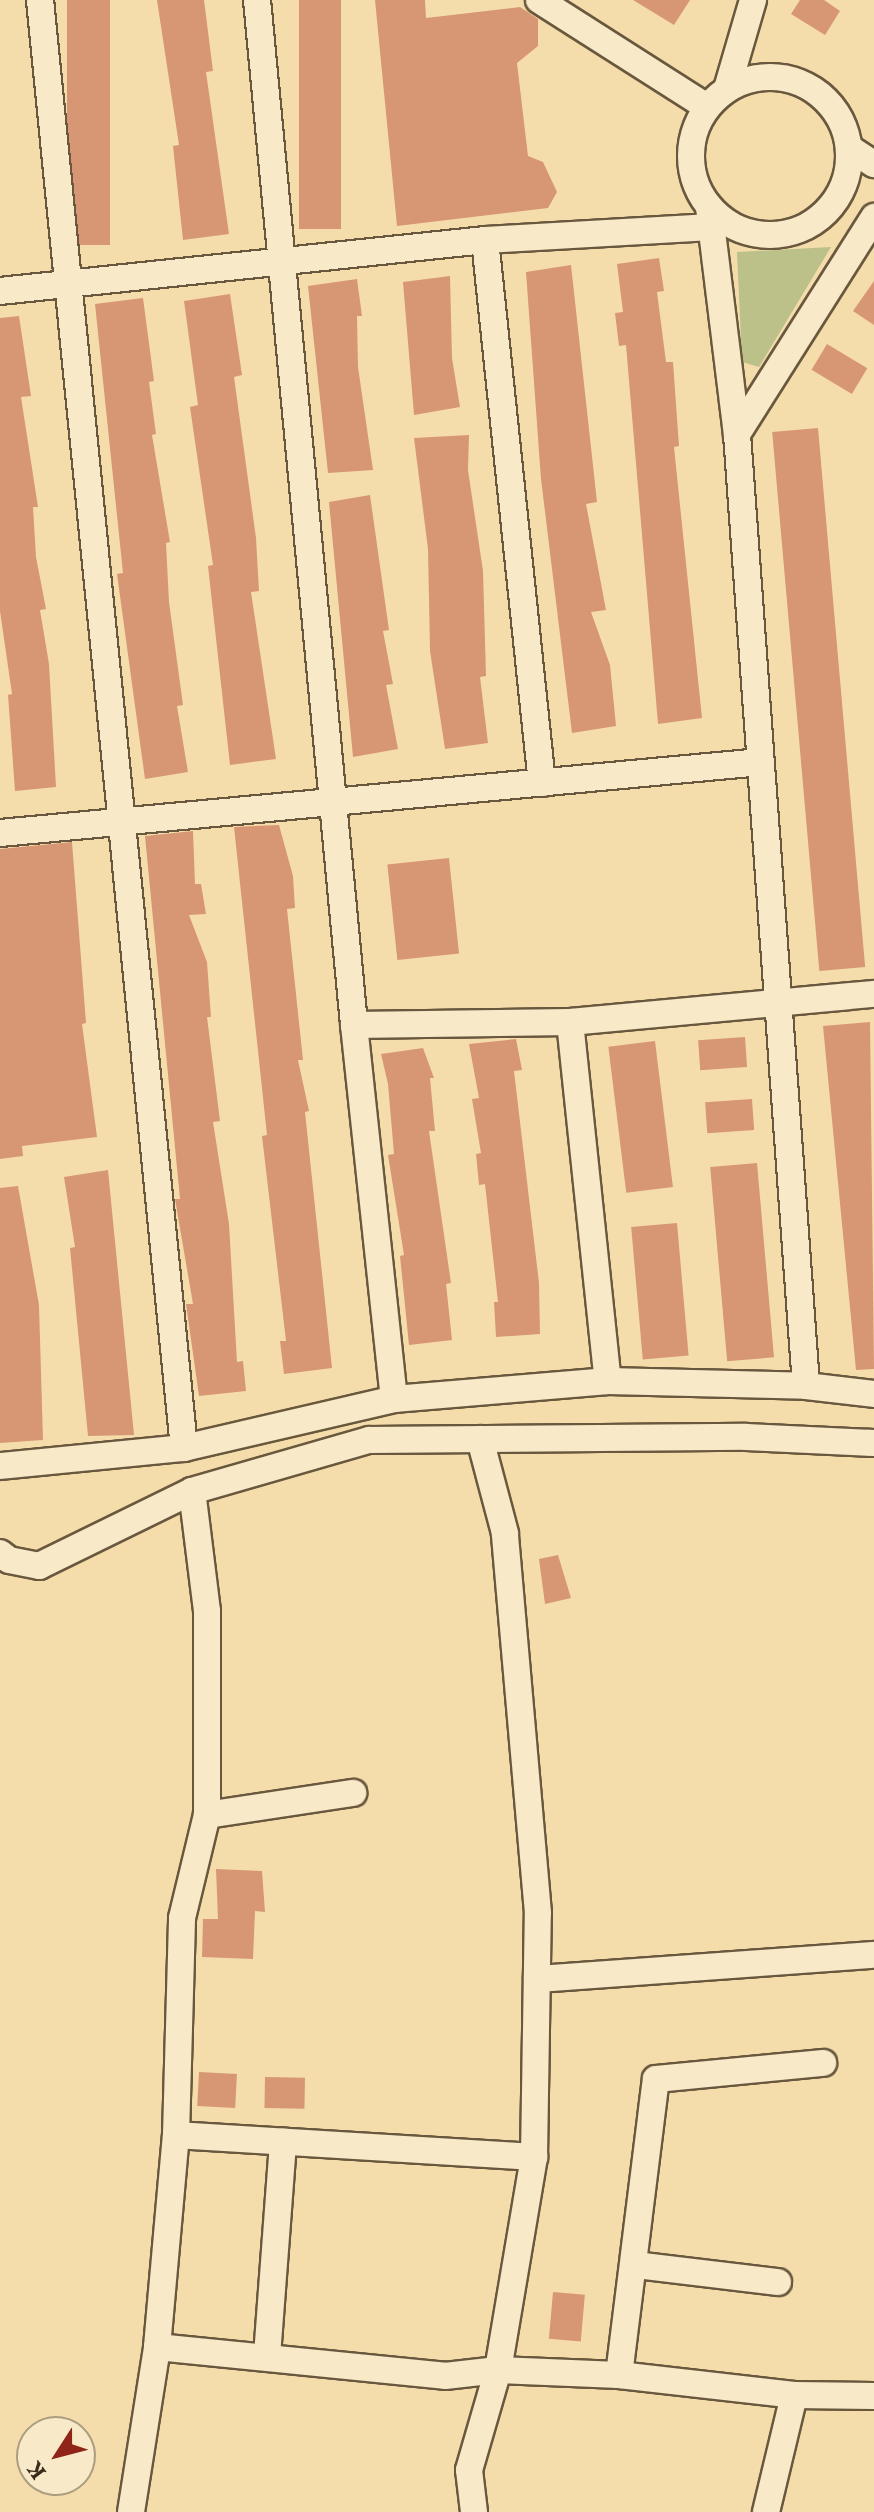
<!DOCTYPE html>
<html>
<head>
<meta charset="utf-8">
<style>
  body { margin:0 }
  #map { position:relative; width:874px; height:2512px; overflow:hidden; background:#f5ddab; font-family:Vollkorn,serif }
  div>[style] { position:absolute }
  [style*='--x'] { left:calc(var(--x)*1px); top:calc(var(--y)*1px); width:calc(var(--w)*1px); rotate:calc(var(--a)*1deg) }
  .green>* { inset:0; background:#bbc189 }
  .building>* { inset:0; background:#d79774; transform-origin:0 0 }
  .roads { filter:drop-shadow(2px 0 #69583e) drop-shadow(-2px 0 #69583e) drop-shadow(0 2px #69583e) drop-shadow(0 -2px #69583e) }
  .minor>* { height:26px; margin:-13px; padding:0 13px; transform-origin:13px; border-radius:13px; background:#f8e9c8 }
  .minor>.ring { margin:-13px; padding:0; box-sizing:content-box; background:none; border:26px solid #f8e9c8; border-radius:50% }
  span { translate:-50% -50%; white-space:nowrap; text-align:center; line-height:1.15; -webkit-text-stroke:6px #f8e9c8; paint-order:stroke }
  .north { position:absolute; left:16px; top:2416px; width:80px; height:80px; box-sizing:border-box; background:#f8e9c8; border:2px solid #ac9d82; border-radius:50%; rotate:234deg; font-size:22px; font-weight:700; line-height:32px; text-align:center; color:#3a2c1a }
  .north::after { content:''; display:block; margin:auto; width:28px; height:36px; background:#8f2418; clip-path:polygon(50% 0,100% 100%,50% 72%,0 100%) }
</style>
</head>
<body>
<div id="map">
  <div class="green">
    <i style="clip-path:polygon(831px 247px,759px 367px,742px 362px,737px 252px)"></i>
  </div>
  <div class="building">
    <i style="left:67px;top:0;width:43px;height:245px"></i>
    <i style="clip-path:polygon(157px 0,204px 0,213px 71px,206px 72px,229px 234px,183px 240px,173px 146px,179px 145px)"></i>
    <i style="left:299px;top:0;width:42px;height:229px"></i>
    <i style="clip-path:polygon(375px 0,425px 0,426px 18px,520px 7px,538px 19px,538px 46px,517px 63px,528px 156px,543px 162px,557px 192px,548px 208px,397px 226px)"></i>
    <i style="clip-path:polygon(633px 0,690px 0,674px 25px)"></i>
    <i style="clip-path:polygon(800px 0,824px 0,840px 11px,825px 35px,791px 14px)"></i>
    <i style="clip-path:polygon(659px 258px,664px 291px,657px 292px,666px 362px,673px 362px,679px 446px,674px 447px,702px 718px,658px 724px,626px 345px,619px 346px,615px 313px,623px 312px,617px 264px)"></i>
    <i style="clip-path:polygon(571px 265px,597px 502px,586px 504px,606px 610px,591px 612px,610px 665px,616px 726px,572px 733px,541px 479px,526px 272px)"></i>
    <i style="clip-path:polygon(450px 276px,452px 358px,460px 407px,414px 415px,403px 282px)"></i>
    <i style="clip-path:polygon(357px 279px,362px 316px,357px 316px,358px 367px,373px 470px,328px 473px,308px 286px)"></i>
    <i style="clip-path:polygon(874px 281px,874px 325px,853px 311px)"></i>
    <i style="clip-path:polygon(230px 294px,242px 375px,234px 377px,256px 538px,259px 591px,251px 592px,276px 759px,230px 765px,208px 566px,213px 565px,190px 407px,198px 405px,184px 301px)"></i>
    <i style="clip-path:polygon(143px 298px,154px 381px,149px 382px,156px 434px,152px 435px,170px 542px,166px 543px,169px 602px,183px 705px,177px 706px,188px 772px,145px 779px,117px 574px,123px 573px,95px 304px)"></i>
    <i style="clip-path:polygon(19px 316px,31px 396px,21px 397px,38px 507px,33px 507px,36px 557px,46px 609px,40px 610px,49px 664px,56px 787px,15px 791px,8px 695px,12px 694px,0 611px,0 318px)"></i>
    <i style="left:827px;top:344px;width:47px;height:30px;rotate:31deg"></i>
    <i style="left:818px;top:428px;width:541px;height:46px;rotate:85deg"></i>
    <i style="clip-path:polygon(469px 435px,468px 470px,483px 571px,486px 676px,480px 677px,488px 743px,445px 749px,430px 651px,428px 549px,414px 438px)"></i>
    <i style="clip-path:polygon(370px 495px,389px 630px,383px 631px,393px 684px,386px 685px,398px 749px,353px 757px,329px 502px)"></i>
    <i style="clip-path:polygon(279px 825px,293px 876px,295px 908px,287px 909px,303px 1060px,298px 1060px,309px 1111px,305px 1112px,332px 1368px,284px 1374px,280px 1341px,286px 1341px,262px 1136px,267px 1135px,234px 827px)"></i>
    <i style="clip-path:polygon(193px 831px,195px 884px,201px 884px,206px 914px,189px 915px,207px 962px,211px 1017px,207px 1017px,220px 1121px,213px 1122px,229px 1224px,237px 1362px,243px 1361px,246px 1391px,199px 1396px,186px 1304px,193px 1304px,175px 1199px,180px 1199px,145px 836px)"></i>
    <i style="clip-path:polygon(72px 842px,86px 1023px,82px 1024px,97px 1137px,22px 1146px,23px 1156px,0 1159px,0 849px)"></i>
    <i style="left:449px;top:858px;width:96px;height:62px;rotate:84deg"></i>
    <i style="clip-path:polygon(870px 1022px,874px 1369px,856px 1370px,823px 1026px)"></i>
    <i style="left:745px;top:1037px;width:30px;height:47px;rotate:86deg"></i>
    <i style="clip-path:polygon(516px 1039px,522px 1070px,514px 1071px,539px 1283px,540px 1334px,496px 1337px,494px 1302px,498px 1302px,485px 1184px,479px 1185px,476px 1154px,481px 1153px,472px 1099px,479px 1098px,469px 1044px)"></i>
    <i style="left:655px;top:1041px;width:147px;height:47px;rotate:83deg"></i>
    <i style="clip-path:polygon(423px 1048px,434px 1078px,430px 1078px,435px 1131px,429px 1131px,451px 1283px,446px 1284px,452px 1340px,409px 1345px,400px 1256px,404px 1255px,388px 1155px,394px 1154px,388px 1084px,381px 1054px)"></i>
    <i style="left:752px;top:1099px;width:31px;height:47px;rotate:86deg"></i>
    <i style="left:757px;top:1163px;width:195px;height:47px;rotate:85deg"></i>
    <i style="clip-path:polygon(108px 1170px,134px 1435px,88px 1436px,70px 1248px,75px 1247px,64px 1177px)"></i>
    <i style="clip-path:polygon(18px 1186px,39px 1305px,43px 1440px,0 1443px,0 1188px)"></i>
    <i style="left:677px;top:1223px;width:133px;height:46px;rotate:85deg"></i>
    <i style="clip-path:polygon(558px 1555px,571px 1598px,545px 1604px,539px 1559px)"></i>
    <i style="clip-path:polygon(216px 1869px,262px 1871px,265px 1912px,255px 1911px,253px 1959px,202px 1957px,203px 1919px,218px 1919px)"></i>
    <i style="left:199px;top:2072px;width:38px;height:34px;rotate:3deg"></i>
    <i style="left:265px;top:2077px;width:40px;height:31px;rotate:1deg"></i>
    <i style="left:553px;top:2292px;width:32px;height:47px;rotate:5deg"></i>
  </div>
  <div class="roads">
    <div class="minor">
      <i style="--x:40;--y:0;--w:1455;--a:84.32"></i>
      <i style="--x:257;--y:0;--w:1030;--a:84.59"></i>
      <i style="--x:354;--y:1025;--w:376;--a:83.9"></i>
      <i style="--x:539;--y:0;--w:199;--a:32.5"></i>
      <i class="ring" style="left:691px;top:77px;width:132px;height:132px"></i>
      <i style="--x:727;--y:89;--w:93;--a:-73.7"></i>
      <i style="--x:849;--y:148;--w:30;--a:33"></i>
      <i style="--x:709;--y:207;--w:229;--a:83"></i>
      <i style="--x:737;--y:434;--w:954;--a:85.85"></i>
      <i style="--x:485;--y:240;--w:546;--a:84.01"></i>
      <i style="--x:0;--y:291;--w:488;--a:-6"></i>
      <i style="--x:485;--y:240;--w:227;--a:-3.3"></i>
      <i style="--x:737;--y:434;--w:257;--a:-57.7"></i>
      <i style="--x:0;--y:833;--w:764;--a:-5.33"></i>
      <i style="--x:570;--y:1022;--w:361;--a:84"></i>
      <i style="--x:354;--y:1025;--w:216;--a:-0.8"></i>
      <i style="--x:570;--y:1022;--w:305;--a:-5.3"></i>
      <i style="--x:0;--y:1466;--w:185;--a:-5.6"></i>
      <i style="--x:184;--y:1448;--w:216;--a:-13.1"></i>
      <i style="--x:394;--y:1399;--w:215;--a:-4.8"></i>
      <i style="--x:608;--y:1381;--w:198;--a:1.4"></i>
      <i style="--x:806;--y:1386;--w:68;--a:6.7"></i>
      <i style="--x:0;--y:1553;--w:11;--a:38"></i>
      <i style="--x:9;--y:1560;--w:31;--a:11"></i>
      <i style="--x:39;--y:1566;--w:170;--a:-26.1"></i>
      <i style="--x:192;--y:1491;--w:184;--a:-16.1"></i>
      <i style="--x:369;--y:1440;--w:377;--a:-0.5"></i>
      <i style="--x:746;--y:1437;--w:128;--a:2.7"></i>
      <i style="--x:207;--y:1815;--w:148;--a:-8.6"></i>
      <i style="--x:537;--y:1979;--w:338;--a:-4.1"></i>
      <i style="--x:176;--y:2135;--w:359;--a:3.5"></i>
      <i style="--x:635;--y:2265;--w:144;--a:6.8"></i>
      <i style="--x:157;--y:2347;--w:289;--a:5.7"></i>
      <i style="--x:445;--y:2376;--w:53;--a:-6.5"></i>
      <i style="--x:498;--y:2370;--w:121;--a:2.4"></i>
      <i style="--x:619;--y:2375;--w:176;--a:6.5"></i>
      <i style="--x:794;--y:2395;--w:80;--a:0.7"></i>
      <i style="--x:267;--y:2356;--w:215;--a:-85.7"></i>
      <i style="--x:619;--y:2375;--w:298;--a:-82.9"></i>
      <i style="--x:656;--y:2079;--w:168;--a:-5.5"></i>
      <i style="--x:131;--y:2512;--w:167;--a:-81"></i>
      <i style="--x:157;--y:2347;--w:213;--a:-84.9"></i>
      <i style="--x:176;--y:2135;--w:217;--a:-88.4"></i>
      <i style="--x:182;--y:1918;--w:106;--a:-76.4"></i>
      <i style="--x:207;--y:1815;--w:204;--a:-90"></i>
      <i style="--x:207;--y:1611;--w:121;--a:-97.1"></i>
      <i style="--x:474;--y:2512;--w:42;--a:-96.8"></i>
      <i style="--x:469;--y:2470;--w:104;--a:-73.8"></i>
      <i style="--x:498;--y:2370;--w:216;--a:-80.4"></i>
      <i style="--x:534;--y:2157;--w:244;--a:-89.1"></i>
      <i style="--x:538;--y:1913;--w:381;--a:-95"></i>
      <i style="--x:505;--y:1533;--w:97;--a:-104.9"></i>
      <i style="--x:766;--y:2512;--w:120;--a:-76.5"></i>
    </div>
  </div>
  <div class="north">K</div>
</div>
</body>
</html>
